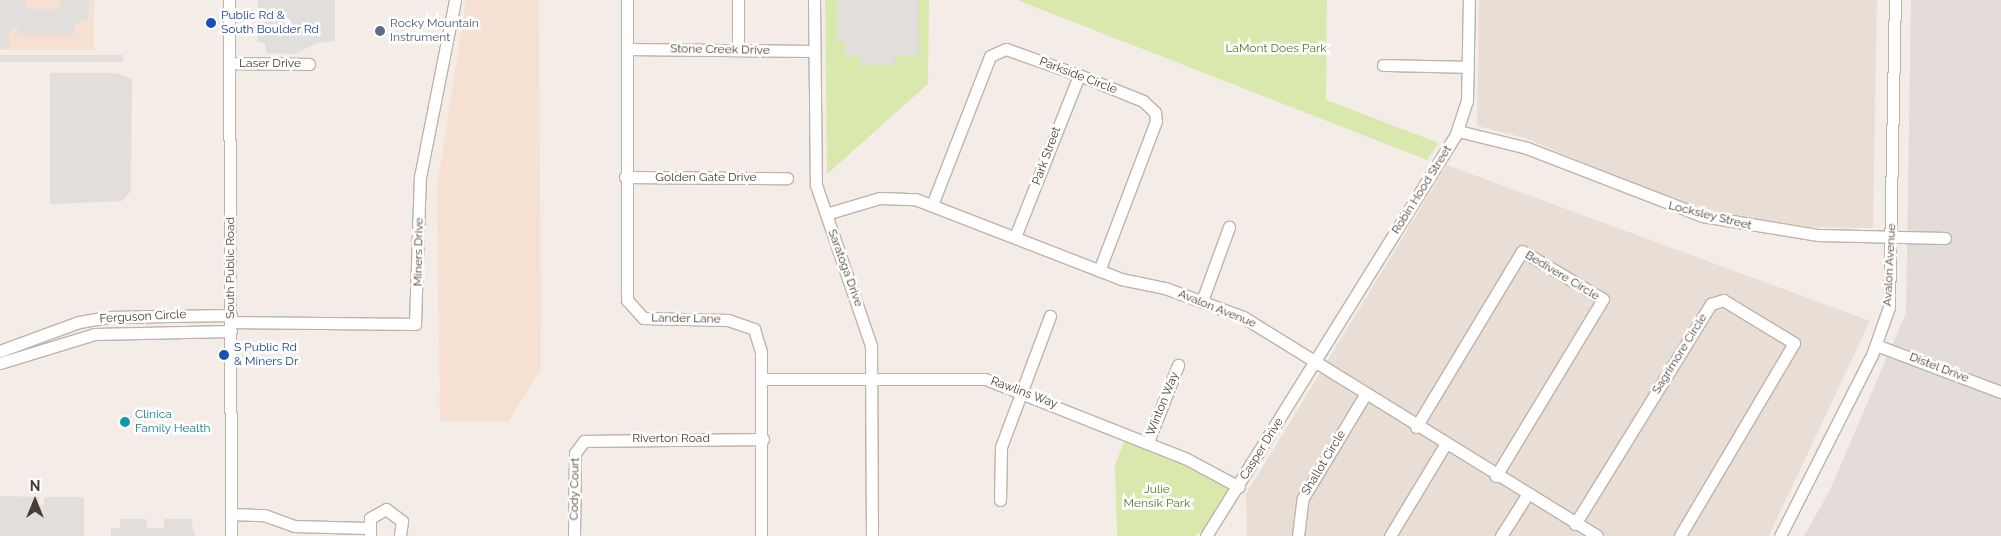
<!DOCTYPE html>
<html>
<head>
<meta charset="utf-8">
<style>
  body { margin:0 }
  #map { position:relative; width:2001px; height:536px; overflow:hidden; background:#f4ede7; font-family:Raleway,sans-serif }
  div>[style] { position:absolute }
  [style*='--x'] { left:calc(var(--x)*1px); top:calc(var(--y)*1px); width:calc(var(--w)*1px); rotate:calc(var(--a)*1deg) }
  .residential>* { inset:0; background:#e8ded5 }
  .commercial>* { inset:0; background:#f6e0d1; transform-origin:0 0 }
  .industrial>* { inset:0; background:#e3dcd8 }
  .green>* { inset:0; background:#d9e9ae }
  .parking>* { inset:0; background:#e2dedc; transform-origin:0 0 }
  .roads { filter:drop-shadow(1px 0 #bfb3a9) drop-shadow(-1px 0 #bfb3a9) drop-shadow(0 1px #bfb3a9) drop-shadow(0 -1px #bfb3a9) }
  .minor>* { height:11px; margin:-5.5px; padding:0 5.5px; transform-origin:5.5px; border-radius:5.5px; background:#fff }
  .dots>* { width:14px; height:14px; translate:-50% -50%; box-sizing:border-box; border:2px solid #fff; border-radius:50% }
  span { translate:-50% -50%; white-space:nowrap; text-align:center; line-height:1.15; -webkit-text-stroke:5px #fff; paint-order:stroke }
  .transit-label { font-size:12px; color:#164399 }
  .left { translate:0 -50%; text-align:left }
  .service-label { font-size:12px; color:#4e5e75 }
  .park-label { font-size:12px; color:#557a27 }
  .street-label { font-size:12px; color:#473d35 }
  .culture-label { font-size:12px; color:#0d838f }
  .north { position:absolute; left:10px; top:476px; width:50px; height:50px; -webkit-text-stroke:4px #fff; paint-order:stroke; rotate:0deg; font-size:14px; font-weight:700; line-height:20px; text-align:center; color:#473d35 }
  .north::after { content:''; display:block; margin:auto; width:18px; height:22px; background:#473d35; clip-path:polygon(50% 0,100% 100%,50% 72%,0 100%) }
</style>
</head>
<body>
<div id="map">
  <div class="residential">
    <i style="clip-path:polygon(1479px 0,1877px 0,1873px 228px,1808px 227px,1715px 211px,1660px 195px,1525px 138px,1477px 126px)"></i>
    <i style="clip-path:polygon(1447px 165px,1870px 321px,1769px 536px,1247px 536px,1246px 494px)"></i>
  </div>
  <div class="commercial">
    <i style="left:0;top:0;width:94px;height:50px"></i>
    <i style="clip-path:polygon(466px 0,539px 0,541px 369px,508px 422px,440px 421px,437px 187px)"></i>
  </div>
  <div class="industrial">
    <i style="clip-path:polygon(1911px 0,2001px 0,2001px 536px,1804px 536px,1829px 492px,1906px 313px)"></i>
  </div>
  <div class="green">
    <i style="clip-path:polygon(825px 0,929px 0,928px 84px,827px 174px)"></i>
    <i style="clip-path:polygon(1017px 0,1327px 0,1326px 100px,1439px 143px,1427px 160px)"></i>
    <i style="clip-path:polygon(1126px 437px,1229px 488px,1202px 531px,1195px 536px,1117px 536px,1115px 465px)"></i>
  </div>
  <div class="parking">
    <i style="clip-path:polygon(0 0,25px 0,27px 9px,60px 9px,61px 0,89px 0,88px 20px,76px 23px,73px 35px,18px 35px,18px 28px,13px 27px,8px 36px,11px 47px,0 49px)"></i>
    <i style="clip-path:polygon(258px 0,335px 0,335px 41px,317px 43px,295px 54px,266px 53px,265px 43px,257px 42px)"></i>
    <i style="clip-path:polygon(837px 0,918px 0,919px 56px,895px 56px,895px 65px,860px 65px,860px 56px,846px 56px,845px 41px,837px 41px)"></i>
    <i style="left:0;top:55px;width:123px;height:7px"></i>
    <i style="clip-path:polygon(50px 73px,116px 73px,132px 79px,131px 191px,122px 201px,50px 204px)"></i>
    <i style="clip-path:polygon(0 496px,39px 497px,39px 505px,44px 505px,44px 497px,84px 497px,84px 536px,0 536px)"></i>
    <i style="clip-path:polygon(120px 519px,146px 519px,147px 528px,164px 528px,164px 519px,191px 519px,195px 536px,111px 536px,111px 528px,120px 528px)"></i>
  </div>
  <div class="roads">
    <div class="minor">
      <i style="--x:229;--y:0;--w:536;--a:89.79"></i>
      <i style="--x:627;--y:0;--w:300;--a:90"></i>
      <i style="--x:627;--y:300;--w:24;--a:48"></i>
      <i style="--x:643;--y:318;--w:85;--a:1.3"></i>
      <i style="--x:728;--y:320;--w:28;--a:19"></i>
      <i style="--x:754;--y:329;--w:24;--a:73"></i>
      <i style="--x:761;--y:352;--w:184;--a:90"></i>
      <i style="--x:814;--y:0;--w:185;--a:89.4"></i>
      <i style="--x:816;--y:185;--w:170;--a:71.1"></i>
      <i style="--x:871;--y:346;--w:190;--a:89.7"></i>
      <i style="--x:627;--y:49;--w:187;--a:0.6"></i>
      <i style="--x:738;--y:50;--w:50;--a:-90"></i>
      <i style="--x:230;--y:63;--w:79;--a:0.7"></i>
      <i style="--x:1383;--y:65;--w:85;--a:1.3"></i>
      <i style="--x:1458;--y:131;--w:71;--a:13.8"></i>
      <i style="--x:1527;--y:148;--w:188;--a:21.2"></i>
      <i style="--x:1702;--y:216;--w:118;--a:9.3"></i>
      <i style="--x:1818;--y:235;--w:127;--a:1.4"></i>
      <i style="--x:625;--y:177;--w:162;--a:0.4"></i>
      <i style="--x:932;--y:205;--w:160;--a:-68.7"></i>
      <i style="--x:990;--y:56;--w:17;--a:-24"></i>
      <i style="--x:1006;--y:49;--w:77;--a:19.6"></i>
      <i style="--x:1079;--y:75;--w:69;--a:22.1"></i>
      <i style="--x:1143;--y:101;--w:16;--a:43"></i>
      <i style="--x:1155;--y:112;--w:9;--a:84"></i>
      <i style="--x:1156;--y:121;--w:160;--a:110.8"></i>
      <i style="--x:826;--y:214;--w:56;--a:-16.5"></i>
      <i style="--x:880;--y:198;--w:35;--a:2"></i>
      <i style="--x:915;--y:199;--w:221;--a:21.2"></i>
      <i style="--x:1121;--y:279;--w:45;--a:11.6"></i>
      <i style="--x:1165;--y:288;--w:83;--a:20.4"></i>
      <i style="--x:1243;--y:317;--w:416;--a:31.7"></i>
      <i style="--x:1015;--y:237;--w:174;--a:-68.4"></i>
      <i style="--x:1202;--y:301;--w:79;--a:-70"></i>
      <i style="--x:231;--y:322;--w:184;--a:0.6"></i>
      <i style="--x:415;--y:324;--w:147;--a:-88.1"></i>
      <i style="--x:420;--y:177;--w:180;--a:-78.8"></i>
      <i style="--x:1876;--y:345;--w:134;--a:20.6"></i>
      <i style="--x:0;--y:351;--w:84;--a:-20.2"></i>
      <i style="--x:79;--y:322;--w:29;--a:-10"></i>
      <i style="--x:108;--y:317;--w:123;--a:-0.9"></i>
      <i style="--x:0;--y:363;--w:99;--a:-17"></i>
      <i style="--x:95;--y:334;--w:136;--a:-1.3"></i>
      <i style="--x:762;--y:379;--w:223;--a:0"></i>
      <i style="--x:985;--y:379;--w:215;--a:21.6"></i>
      <i style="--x:1185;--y:458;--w:61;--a:28.2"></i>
      <i style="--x:1416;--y:427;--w:205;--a:-58.9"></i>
      <i style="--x:1522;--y:251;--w:94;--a:30.7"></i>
      <i style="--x:1603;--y:299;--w:207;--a:121.2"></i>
      <i style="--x:1148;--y:442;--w:83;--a:-68.7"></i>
      <i style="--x:1000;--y:500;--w:53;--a:-88.9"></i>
      <i style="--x:1001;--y:447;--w:140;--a:-69.5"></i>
      <i style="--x:231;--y:514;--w:33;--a:2"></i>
      <i style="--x:264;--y:515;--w:32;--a:20"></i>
      <i style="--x:294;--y:526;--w:73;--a:1.6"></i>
      <i style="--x:1575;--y:524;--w:259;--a:-58.3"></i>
      <i style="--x:1711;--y:304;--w:13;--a:-18"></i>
      <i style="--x:1723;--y:300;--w:83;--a:31.2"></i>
      <i style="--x:1794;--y:343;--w:224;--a:120.6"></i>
      <i style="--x:370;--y:536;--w:18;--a:-90"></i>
      <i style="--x:370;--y:518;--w:18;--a:-29"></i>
      <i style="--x:386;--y:509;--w:20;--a:37"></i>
      <i style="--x:402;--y:521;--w:15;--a:98"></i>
      <i style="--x:574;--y:536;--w:83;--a:-89.3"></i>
      <i style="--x:575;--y:453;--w:15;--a:-53"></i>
      <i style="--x:584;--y:441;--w:179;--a:-0.6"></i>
      <i style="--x:1206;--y:536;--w:473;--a:-58.1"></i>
      <i style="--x:1456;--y:134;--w:35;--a:-72"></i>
      <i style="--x:1467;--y:101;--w:101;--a:-88.9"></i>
      <i style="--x:1298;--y:536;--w:38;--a:-83"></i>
      <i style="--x:1303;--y:498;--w:120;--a:-59"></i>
      <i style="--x:1390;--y:536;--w:106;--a:-58.9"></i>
      <i style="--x:1501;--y:536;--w:49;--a:-57.6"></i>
      <i style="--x:1780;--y:536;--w:203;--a:-63.1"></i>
      <i style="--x:1872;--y:355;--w:51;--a:-70.5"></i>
      <i style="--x:1889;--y:307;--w:307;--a:-88.9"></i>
    </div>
  </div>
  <div class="dots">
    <i style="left:211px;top:23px;background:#1a4fb4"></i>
    <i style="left:380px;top:31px;background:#5c6f8a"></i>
    <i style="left:224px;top:355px;background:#1a4fb4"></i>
    <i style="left:125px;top:422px;background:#0f9aa8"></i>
  </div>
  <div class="transit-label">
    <span class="left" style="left:221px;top:23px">Public Rd &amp;<br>South Boulder Rd</span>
    <span class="left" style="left:234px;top:355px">S Public Rd<br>&amp; Miners Dr</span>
  </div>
  <div class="service-label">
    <span class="left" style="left:390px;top:31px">Rocky Mountain<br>Instrument</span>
  </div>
  <div class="park-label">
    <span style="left:1276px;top:49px">LaMont Does Park</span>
    <span style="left:1157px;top:497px">Julie<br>Mensik Park</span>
  </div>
  <div class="street-label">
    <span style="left:720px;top:50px;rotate:1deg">Stone Creek Drive</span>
    <span style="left:270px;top:64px">Laser Drive</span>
    <span style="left:1078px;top:76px;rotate:21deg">Parkside Circle</span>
    <span style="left:1047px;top:156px;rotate:-70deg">Park Street</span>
    <span style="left:706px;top:178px">Golden Gate Drive</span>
    <span style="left:1422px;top:190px;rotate:-58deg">Robin Hood Street</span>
    <span style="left:1710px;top:216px;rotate:14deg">Locksley Street</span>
    <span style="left:419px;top:252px;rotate:-89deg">Miners Drive</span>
    <span style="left:1890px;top:265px;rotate:-87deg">Avalon Avenue</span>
    <span style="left:231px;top:268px;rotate:-90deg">South Public Road</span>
    <span style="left:845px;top:268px;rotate:70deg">Saratoga Drive</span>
    <span style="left:1562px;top:276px;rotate:31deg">Bedivere Circle</span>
    <span style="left:1217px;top:309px;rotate:22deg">Avalon Avenue</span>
    <span style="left:143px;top:317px;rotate:-3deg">Ferguson Circle</span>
    <span style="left:686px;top:319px;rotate:1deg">Lander Lane</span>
    <span style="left:1680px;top:354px;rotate:-58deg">Sagrimore Circle</span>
    <span style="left:1939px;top:368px;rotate:21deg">Distel Drive</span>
    <span style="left:1024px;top:393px;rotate:20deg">Rawlins Way</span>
    <span style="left:1163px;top:404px;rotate:-68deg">Winton Way</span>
    <span style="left:671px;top:439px">Riverton Road</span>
    <span style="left:1262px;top:449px;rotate:-58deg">Casper Drive</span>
    <span style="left:1324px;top:463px;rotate:-59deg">Shallot Circle</span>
    <span style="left:575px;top:489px;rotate:-89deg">Cody Court</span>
  </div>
  <div class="culture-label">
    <span class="left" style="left:135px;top:422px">Clinica<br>Family Health</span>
  </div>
  <div class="north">N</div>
</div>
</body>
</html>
